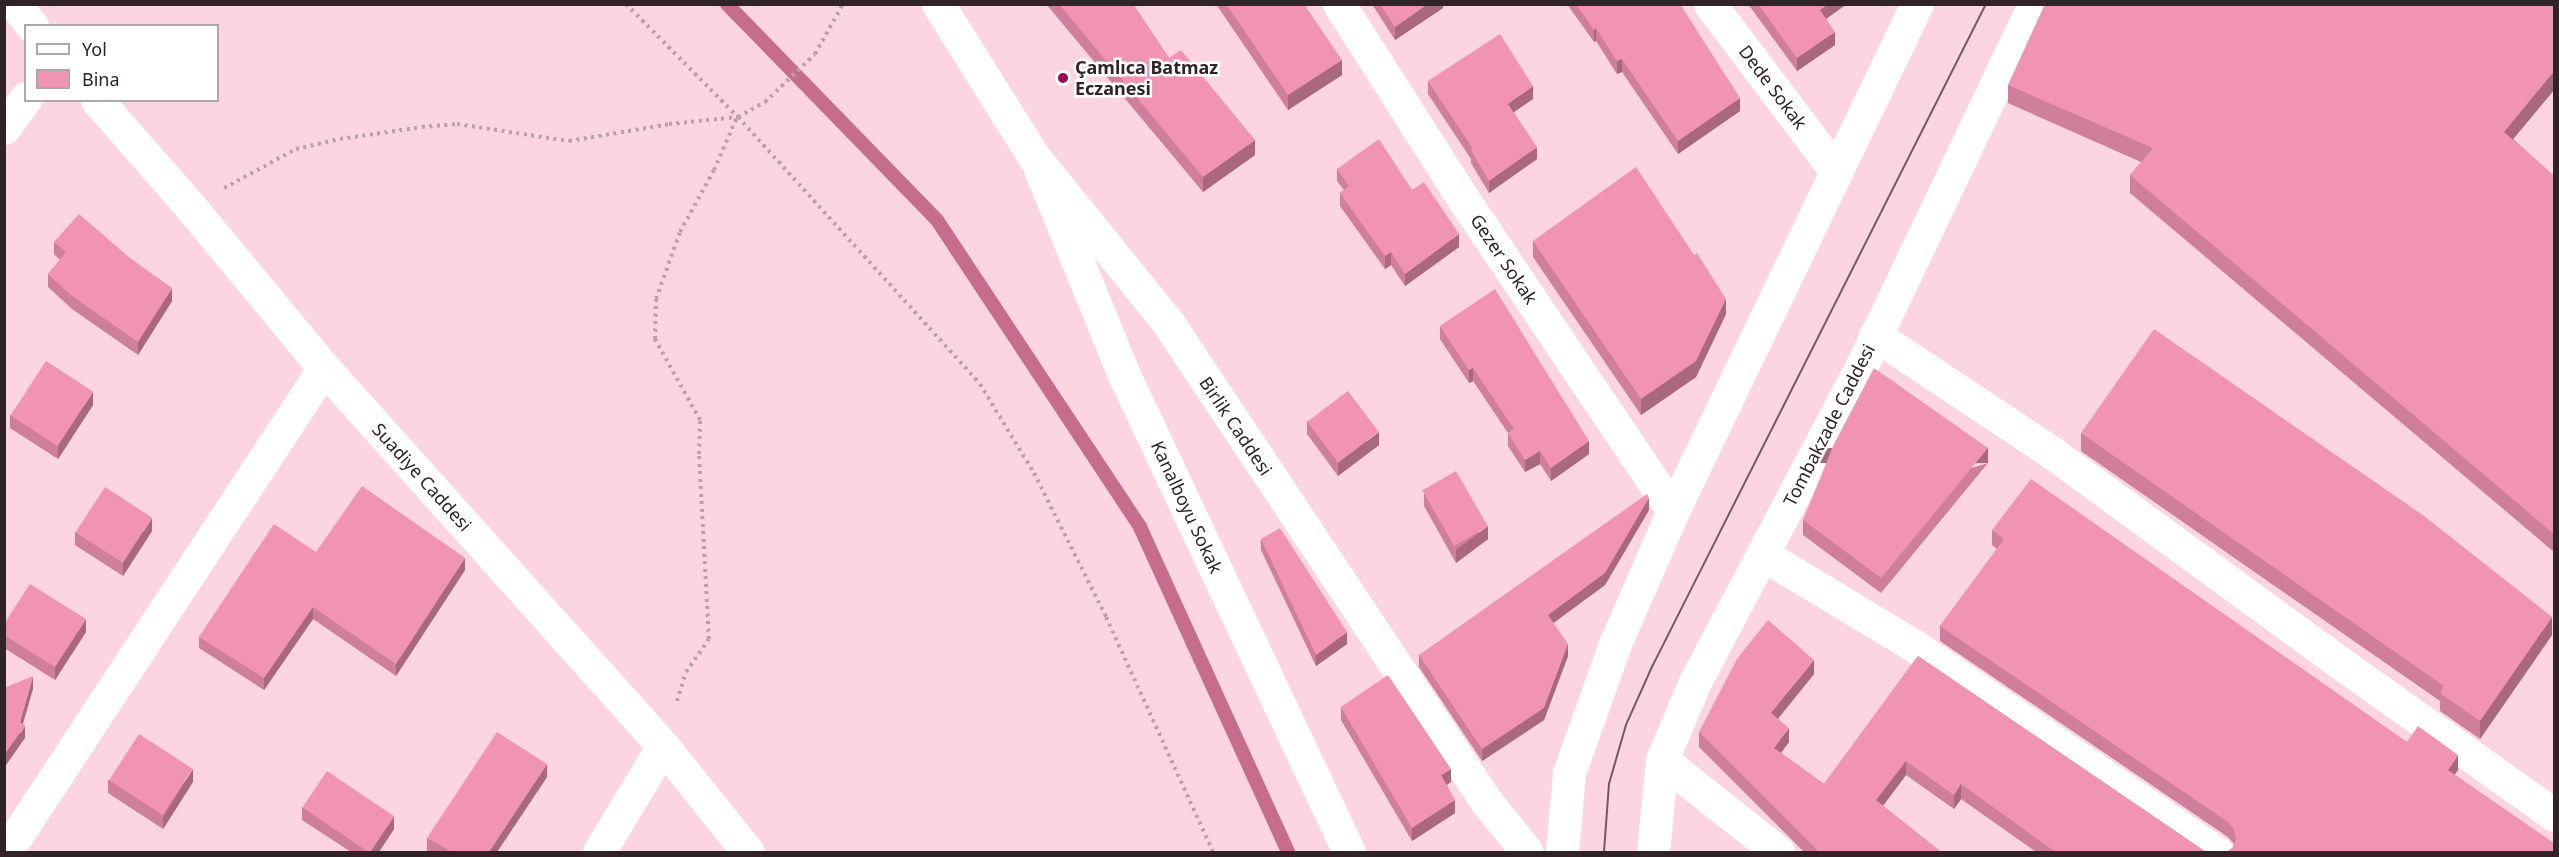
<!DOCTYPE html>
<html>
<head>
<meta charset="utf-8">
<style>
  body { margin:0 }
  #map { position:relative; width:2559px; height:857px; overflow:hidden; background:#fcd5e0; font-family:"Noto Sans",sans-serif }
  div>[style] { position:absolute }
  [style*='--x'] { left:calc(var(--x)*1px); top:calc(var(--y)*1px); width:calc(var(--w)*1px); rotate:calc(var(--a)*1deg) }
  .stream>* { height:14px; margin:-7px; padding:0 7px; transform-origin:7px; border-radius:7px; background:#c66d8d }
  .path>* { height:4px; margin-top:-2px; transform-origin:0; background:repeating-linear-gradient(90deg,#bf9fa8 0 3px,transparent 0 7.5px) }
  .street>* { height:33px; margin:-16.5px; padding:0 16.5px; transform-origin:16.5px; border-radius:16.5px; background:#fff }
  .secondary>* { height:33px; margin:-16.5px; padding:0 16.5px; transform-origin:16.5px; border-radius:16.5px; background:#fff }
  .tram>* { height:1.5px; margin:-0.75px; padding:0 0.75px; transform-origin:0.75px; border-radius:0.75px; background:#725c62 }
  .wall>* { inset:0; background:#cf7f9b }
  .shaded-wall>* { inset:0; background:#a9687e; transform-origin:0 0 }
  .building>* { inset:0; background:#f194b4; transform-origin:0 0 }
  .dots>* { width:16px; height:16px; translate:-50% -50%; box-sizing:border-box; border:3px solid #fff; border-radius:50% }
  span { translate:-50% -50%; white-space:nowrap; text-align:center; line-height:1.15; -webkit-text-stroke:5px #fff; paint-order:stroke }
  .poi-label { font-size:18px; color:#312328; font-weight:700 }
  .left { translate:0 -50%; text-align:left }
  .street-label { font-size:18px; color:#312328 }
  .frame { position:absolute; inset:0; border:6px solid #312328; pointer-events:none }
  .legend { position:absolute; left:24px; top:24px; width:195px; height:78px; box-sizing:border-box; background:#fff; border:2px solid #ada7a9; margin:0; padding:8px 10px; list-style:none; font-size:18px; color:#312328 }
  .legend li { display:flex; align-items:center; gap:12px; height:30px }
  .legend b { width:30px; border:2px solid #ada7a9 }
</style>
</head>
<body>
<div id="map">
  <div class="stream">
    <i style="--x:727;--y:4;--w:301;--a:45.8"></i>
    <i style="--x:937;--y:220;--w:368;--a:56.5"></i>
    <i style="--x:1140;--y:527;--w:357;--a:65.5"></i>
  </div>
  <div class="path">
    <i style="--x:626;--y:4;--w:159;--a:45.3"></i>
    <i style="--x:738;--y:117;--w:360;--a:47.8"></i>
    <i style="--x:980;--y:384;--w:104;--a:58.8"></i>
    <i style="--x:1034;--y:473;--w:161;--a:63.4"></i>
    <i style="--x:1106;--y:617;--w:258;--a:65.5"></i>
    <i style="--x:224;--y:188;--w:82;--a:-28.4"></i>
    <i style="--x:296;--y:149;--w:45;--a:-12.8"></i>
    <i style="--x:340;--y:139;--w:83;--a:-8.3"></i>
    <i style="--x:422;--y:127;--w:35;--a:-5"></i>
    <i style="--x:457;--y:124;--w:113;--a:8.6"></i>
    <i style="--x:569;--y:141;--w:101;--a:-9.6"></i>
    <i style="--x:669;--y:124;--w:69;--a:-5.8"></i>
    <i style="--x:738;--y:117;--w:31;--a:-29"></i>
    <i style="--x:765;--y:102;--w:69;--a:-43.8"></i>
    <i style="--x:815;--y:54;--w:57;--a:-60.8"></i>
    <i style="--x:677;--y:701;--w:30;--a:-73"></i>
    <i style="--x:686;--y:672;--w:40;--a:-55.1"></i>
    <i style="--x:709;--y:639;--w:185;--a:-93.1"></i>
    <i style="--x:699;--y:454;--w:34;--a:-88"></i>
    <i style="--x:700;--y:420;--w:93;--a:-119.1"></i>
    <i style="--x:655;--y:339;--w:40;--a:-88.6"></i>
    <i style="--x:656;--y:299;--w:71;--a:-70.3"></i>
    <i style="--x:680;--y:232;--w:71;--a:-61.3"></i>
    <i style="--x:714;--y:170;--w:58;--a:-66.5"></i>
  </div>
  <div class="street">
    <i style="--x:1339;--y:4;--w:232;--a:57.5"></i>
    <i style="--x:1464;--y:200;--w:375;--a:56.1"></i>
    <i style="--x:1710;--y:4;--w:208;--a:53"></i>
    <i style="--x:4;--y:128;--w:37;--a:-54"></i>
    <i style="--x:1040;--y:169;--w:225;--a:67.8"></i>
    <i style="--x:1125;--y:377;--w:525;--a:64.75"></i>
    <i style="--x:1875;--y:335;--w:211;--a:33.6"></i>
    <i style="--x:2051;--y:452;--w:356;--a:36.1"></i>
    <i style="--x:2339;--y:662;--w:264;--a:35.4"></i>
    <i style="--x:1762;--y:554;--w:176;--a:31.1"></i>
    <i style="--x:1913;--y:645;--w:368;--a:34.3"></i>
    <i style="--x:1662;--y:760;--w:148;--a:38.4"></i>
    <i style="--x:6;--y:852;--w:579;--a:-56.69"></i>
    <i style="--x:599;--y:852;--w:124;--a:-58.9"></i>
  </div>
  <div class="secondary">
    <i style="--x:15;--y:4;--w:28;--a:52"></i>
    <i style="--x:938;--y:4;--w:181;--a:57.9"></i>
    <i style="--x:1034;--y:157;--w:215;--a:51"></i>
    <i style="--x:1169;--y:324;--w:573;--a:56.39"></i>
    <i style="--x:1486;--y:801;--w:65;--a:51.2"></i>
    <i style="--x:97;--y:100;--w:140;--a:48.8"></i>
    <i style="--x:189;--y:205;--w:212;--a:50.4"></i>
    <i style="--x:324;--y:368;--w:508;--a:48.11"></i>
    <i style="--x:663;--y:746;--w:136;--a:51.3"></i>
    <i style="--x:1562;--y:852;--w:79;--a:-84.9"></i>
    <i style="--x:1569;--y:773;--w:137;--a:-70.4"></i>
    <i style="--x:1615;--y:644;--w:145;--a:-66.4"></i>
    <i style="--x:1673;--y:511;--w:563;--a:-64.3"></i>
    <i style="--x:1653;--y:852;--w:92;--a:-84.4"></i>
    <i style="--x:1662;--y:760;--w:85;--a:-67.1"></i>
    <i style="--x:1695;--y:682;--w:361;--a:-62.2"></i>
    <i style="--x:1863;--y:363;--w:398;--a:-64.5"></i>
  </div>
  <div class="tram">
    <i style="--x:1604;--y:852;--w:68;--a:-85.8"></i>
    <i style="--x:1609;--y:784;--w:61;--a:-73.9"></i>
    <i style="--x:1626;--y:725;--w:64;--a:-65.9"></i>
    <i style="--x:1652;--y:667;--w:742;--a:-63.26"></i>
  </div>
  <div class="wall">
    <i style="clip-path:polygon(1046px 4px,1133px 4px,1169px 58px,1255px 155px,1203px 192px)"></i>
    <i style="clip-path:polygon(1216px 4px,1304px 4px,1342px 75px,1288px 110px)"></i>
    <i style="clip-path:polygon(1372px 4px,1443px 4px,1443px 8px,1395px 40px)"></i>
    <i style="clip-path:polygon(1567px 4px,1680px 4px,1740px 111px,1678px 154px,1622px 72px,1617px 74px,1596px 41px,1594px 42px)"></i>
    <i style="clip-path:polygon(1748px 4px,1844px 4px,1844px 6px,1826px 19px,1835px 45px,1797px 71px)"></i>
    <i style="clip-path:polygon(1428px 81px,1533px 99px,1514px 112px,1537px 159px,1489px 193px,1471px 163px,1471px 159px,1428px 94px)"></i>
    <i style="clip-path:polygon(2008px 85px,2554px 90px,2513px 139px,2554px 176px,2554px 552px,2130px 193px,2130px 175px,2141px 162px,2008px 103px)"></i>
    <i style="clip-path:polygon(1337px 169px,1412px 190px,1459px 247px,1405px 286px,1391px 265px,1385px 269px,1340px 206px,1340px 193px,1344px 190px,1337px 181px)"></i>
    <i style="clip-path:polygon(1533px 241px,1694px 255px,1726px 314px,1696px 377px,1641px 415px,1533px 257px)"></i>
    <i style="clip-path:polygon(54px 242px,172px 301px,138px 355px,72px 309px,48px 287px,48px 274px,60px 260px,54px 254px)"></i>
    <i style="clip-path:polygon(1440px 326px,1589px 454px,1551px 481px,1540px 464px,1525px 472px,1508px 446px,1508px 433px,1473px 381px,1469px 383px,1440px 339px)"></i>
    <i style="clip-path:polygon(93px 405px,58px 459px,10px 428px,10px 415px)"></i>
    <i style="clip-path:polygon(1307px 421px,1379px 445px,1338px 476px,1307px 434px)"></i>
    <i style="clip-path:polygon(2081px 433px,2552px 635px,2480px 739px,2440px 711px,2440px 701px,2081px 451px)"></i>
    <i style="clip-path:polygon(1988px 463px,1881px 593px,1803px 535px,1803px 520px)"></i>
    <i style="clip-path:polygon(1424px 493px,1488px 539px,1456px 563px,1424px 506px)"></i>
    <i style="clip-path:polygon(1649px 510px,1605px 585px,1553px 623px,1568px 656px,1544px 720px,1482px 761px,1419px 667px,1419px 655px)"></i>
    <i style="clip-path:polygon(1992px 530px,2407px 742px,2458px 770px,2455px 774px,2233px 847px,2234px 844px,2228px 837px,1940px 641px,1940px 626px,1997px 549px,1992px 545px)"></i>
    <i style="clip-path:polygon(152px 531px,123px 576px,75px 545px,75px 532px)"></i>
    <i style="clip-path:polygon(1261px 539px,1347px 644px,1316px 666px,1261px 550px)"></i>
    <i style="clip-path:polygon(316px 552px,465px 570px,396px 676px,313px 619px,264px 690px,199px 648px,199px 637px)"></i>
    <i style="clip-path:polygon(4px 624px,86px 632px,55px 680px,4px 648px)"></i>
    <i style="clip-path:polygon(1918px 656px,2206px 852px,2036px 852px,1961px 799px,1954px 809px,1906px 775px,1883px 806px,1941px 852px,1804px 852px,1699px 747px,1699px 732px,1814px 674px,1778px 719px,1789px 742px,1781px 753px,1824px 784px)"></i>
    <i style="clip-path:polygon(1341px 707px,1451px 782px,1447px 785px,1455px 813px,1412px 841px,1341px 720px)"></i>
    <i style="clip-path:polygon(547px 777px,497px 852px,431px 852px,427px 851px,427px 838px)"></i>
    <i style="clip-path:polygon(108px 780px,193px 782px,163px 829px,108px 793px)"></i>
    <i style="clip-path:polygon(302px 807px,394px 829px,379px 852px,351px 852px,302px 820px)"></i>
  </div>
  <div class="shaded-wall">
    <i style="clip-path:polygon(1428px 4px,1443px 4px,1443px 8px,1395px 40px,1395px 27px)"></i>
    <i style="clip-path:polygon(1828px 4px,1844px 4px,1844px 6px,1820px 23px,1820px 10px)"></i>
    <i style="clip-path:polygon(1596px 28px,1596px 41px,1594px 42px,1594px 30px)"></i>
    <i style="clip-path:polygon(1835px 32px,1835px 45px,1797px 71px,1797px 58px)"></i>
    <i style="clip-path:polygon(1622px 59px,1622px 72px,1617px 74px,1617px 61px)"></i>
    <i style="clip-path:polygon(1342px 60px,1342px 75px,1288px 110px,1288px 95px)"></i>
    <i style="clip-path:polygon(2554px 71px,2554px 90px,2504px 150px,2504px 132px)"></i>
    <i style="clip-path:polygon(1533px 86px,1533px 99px,1508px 116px,1508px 104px)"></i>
    <i style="clip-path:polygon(1740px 98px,1740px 111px,1678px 154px,1678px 141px)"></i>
    <i style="clip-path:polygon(1255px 140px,1255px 155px,1203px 192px,1203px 177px)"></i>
    <i style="clip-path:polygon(1537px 147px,1537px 159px,1489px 193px,1489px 181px)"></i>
    <i style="clip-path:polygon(1459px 234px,1459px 247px,1405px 286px,1405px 274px)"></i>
    <i style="clip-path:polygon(1391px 252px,1391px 265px,1385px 269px,1385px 256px)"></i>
    <i style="clip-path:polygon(172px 288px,172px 301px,138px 355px,138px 342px)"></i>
    <i style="clip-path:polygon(1726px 299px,1726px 314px,1696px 377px,1641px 415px,1641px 399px)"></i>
    <i style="clip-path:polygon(1473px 368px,1473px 381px,1469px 383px,1469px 370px)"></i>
    <i style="clip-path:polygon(93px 392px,93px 405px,58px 459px,58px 446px)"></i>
    <i style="clip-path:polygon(1379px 432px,1379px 445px,1338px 476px,1338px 463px)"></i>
    <i style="clip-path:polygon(1589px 441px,1589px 454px,1551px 481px,1551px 468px)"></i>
    <i style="left:1988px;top:448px;width:15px;height:168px;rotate:90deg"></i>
    <i style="clip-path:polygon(1540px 451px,1540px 464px,1525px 472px,1525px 460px)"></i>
    <i style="clip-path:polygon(1649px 498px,1649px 510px,1605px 585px,1548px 627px,1548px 615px)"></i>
    <i style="clip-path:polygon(152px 518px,152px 531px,123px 576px,123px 563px)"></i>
    <i style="clip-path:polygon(1488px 526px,1488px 539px,1456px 563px,1456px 550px)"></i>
    <i style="clip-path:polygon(465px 558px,465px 570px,396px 676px,396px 664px)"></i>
    <i style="clip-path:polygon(313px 607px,313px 619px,264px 690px,264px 678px)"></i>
    <i style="clip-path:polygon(2552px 617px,2552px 635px,2480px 739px,2480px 721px)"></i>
    <i style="clip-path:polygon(86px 619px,86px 632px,55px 680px,55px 667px)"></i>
    <i style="clip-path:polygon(1347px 632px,1347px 644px,1316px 666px,1316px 655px)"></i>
    <i style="clip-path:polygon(1568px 644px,1568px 656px,1544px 720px,1482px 761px,1482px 749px)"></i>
    <i style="clip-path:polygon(1814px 660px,1814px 674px,1771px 727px,1771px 713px)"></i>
    <i style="clip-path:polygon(33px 676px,33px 689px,20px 734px,25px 726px,25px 738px,4px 768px,4px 755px,20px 722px)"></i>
    <i style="clip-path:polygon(1789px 728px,1789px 742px,1774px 762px,1774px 748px)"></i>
    <i style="clip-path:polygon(2458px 755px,2458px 770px,2448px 784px,2448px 770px)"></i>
    <i style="clip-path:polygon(1906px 761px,1906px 775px,1876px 815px,1876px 800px)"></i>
    <i style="clip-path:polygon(547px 764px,547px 777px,497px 852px,489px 852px)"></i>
    <i style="clip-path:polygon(193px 769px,193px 782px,163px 829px,163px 817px)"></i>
    <i style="clip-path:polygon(1451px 769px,1451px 782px,1441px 788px,1441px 775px)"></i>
    <i style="clip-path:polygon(1961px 784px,1961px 799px,1954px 809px,1954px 795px)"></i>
    <i style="clip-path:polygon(1455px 800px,1455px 813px,1412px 841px,1412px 828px)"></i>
    <i style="clip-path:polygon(394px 816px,394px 829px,379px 852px,371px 852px)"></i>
  </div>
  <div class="building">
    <i style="clip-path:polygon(1059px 4px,1133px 4px,1169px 58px,1181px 50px,1255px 140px,1203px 177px)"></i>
    <i style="clip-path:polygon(1226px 4px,1304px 4px,1342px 60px,1288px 95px)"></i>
    <i style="clip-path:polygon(1380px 4px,1428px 4px,1395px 27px)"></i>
    <i style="clip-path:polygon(1576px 4px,1680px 4px,1740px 98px,1678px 141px,1622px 59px,1617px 61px,1596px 28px,1594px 30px)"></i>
    <i style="clip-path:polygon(1758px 4px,1828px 4px,1820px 10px,1835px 32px,1797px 58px)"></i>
    <i style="clip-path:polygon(2045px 4px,2554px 4px,2554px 71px,2504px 132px,2554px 176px,2554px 534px,2130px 175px,2153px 148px,2008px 85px)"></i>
    <i style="clip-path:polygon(1500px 34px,1533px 86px,1508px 104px,1537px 147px,1489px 181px,1471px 150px,1473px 149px,1428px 81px)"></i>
    <i style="clip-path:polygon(1379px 139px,1412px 190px,1424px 182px,1459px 234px,1405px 274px,1391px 252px,1385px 256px,1340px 193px,1349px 186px,1337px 169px)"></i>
    <i style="clip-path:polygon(1636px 167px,1694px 255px,1697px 253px,1726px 299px,1696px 361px,1641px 399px,1533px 241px)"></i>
    <i style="clip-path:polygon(79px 214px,130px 258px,172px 288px,138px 342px,72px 296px,48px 274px,66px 252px,54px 242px)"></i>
    <i style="clip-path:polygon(1495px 289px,1589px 441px,1551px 468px,1540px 451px,1525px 460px,1508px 433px,1514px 429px,1473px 368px,1469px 370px,1440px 326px)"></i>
    <i style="clip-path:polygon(2154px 329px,2424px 516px,2552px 617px,2480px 721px,2440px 693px,2444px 686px,2081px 433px)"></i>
    <i style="left:46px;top:361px;width:56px;height:65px;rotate:33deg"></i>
    <i style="clip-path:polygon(1874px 368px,1988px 448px,1881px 578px,1803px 520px,1834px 444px)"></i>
    <i style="left:1348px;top:391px;width:51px;height:51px;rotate:53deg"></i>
    <i style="left:1456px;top:471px;width:64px;height:39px;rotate:60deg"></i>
    <i style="clip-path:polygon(2031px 479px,2407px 742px,2418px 726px,2458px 755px,2448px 770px,2554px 843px,2554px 852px,2227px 852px,2233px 847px,2236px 839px,2234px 830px,2228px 822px,1940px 626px,2004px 539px,1992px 530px)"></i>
    <i style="clip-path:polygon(362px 486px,465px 558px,396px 664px,313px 607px,264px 678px,199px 637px,274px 524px,316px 552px)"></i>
    <i style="left:105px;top:487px;width:56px;height:54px;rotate:33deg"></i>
    <i style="clip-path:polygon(1647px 494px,1649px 498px,1605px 573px,1548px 615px,1568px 644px,1544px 708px,1482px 749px,1419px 655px)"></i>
    <i style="clip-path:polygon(1280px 528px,1347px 632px,1316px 655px,1261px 539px)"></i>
    <i style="clip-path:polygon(30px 584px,86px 619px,55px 667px,4px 635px,4px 624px)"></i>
    <i style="clip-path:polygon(1768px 620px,1814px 660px,1771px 713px,1789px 728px,1774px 748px,1824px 784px,1918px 656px,2206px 852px,2053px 852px,2054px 851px,1961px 784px,1954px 795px,1906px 761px,1876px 800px,1941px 852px,1816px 852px,1818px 851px,1699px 732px,1737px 659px)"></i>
    <i style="clip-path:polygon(1388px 675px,1451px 769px,1441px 775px,1455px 800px,1412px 828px,1341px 707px)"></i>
    <i style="clip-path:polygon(33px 676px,20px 722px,25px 726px,4px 755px,4px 688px)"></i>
    <i style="clip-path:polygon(497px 732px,547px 764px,489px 852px,452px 852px,427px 838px)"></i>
    <i style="left:139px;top:734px;width:64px;height:55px;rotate:33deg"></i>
    <i style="left:327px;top:771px;width:81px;height:44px;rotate:34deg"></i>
  </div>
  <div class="dots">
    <i style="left:1063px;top:78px;background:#9b0655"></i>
  </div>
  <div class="poi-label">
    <span class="left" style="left:1075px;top:78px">Çamlıca Batmaz<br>Eczanesi</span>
  </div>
  <div class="street-label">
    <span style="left:1773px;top:87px;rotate:53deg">Dede Sokak</span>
    <span style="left:1504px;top:259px;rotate:56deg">Gezer Sokak</span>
    <span style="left:1829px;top:425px;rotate:-63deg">Tombakzade Caddesi</span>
    <span style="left:1236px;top:426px;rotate:56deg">Birlik Caddesi</span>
    <span style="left:422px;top:477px;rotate:48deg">Suadiye Caddesi</span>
    <span style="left:1187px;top:507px;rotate:65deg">Kanalboyu Sokak</span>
  </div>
  <div class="frame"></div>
  <ul class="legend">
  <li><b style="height:8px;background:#fff"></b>Yol</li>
  <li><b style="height:16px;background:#f194b4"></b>Bina</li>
  </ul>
</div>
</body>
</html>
